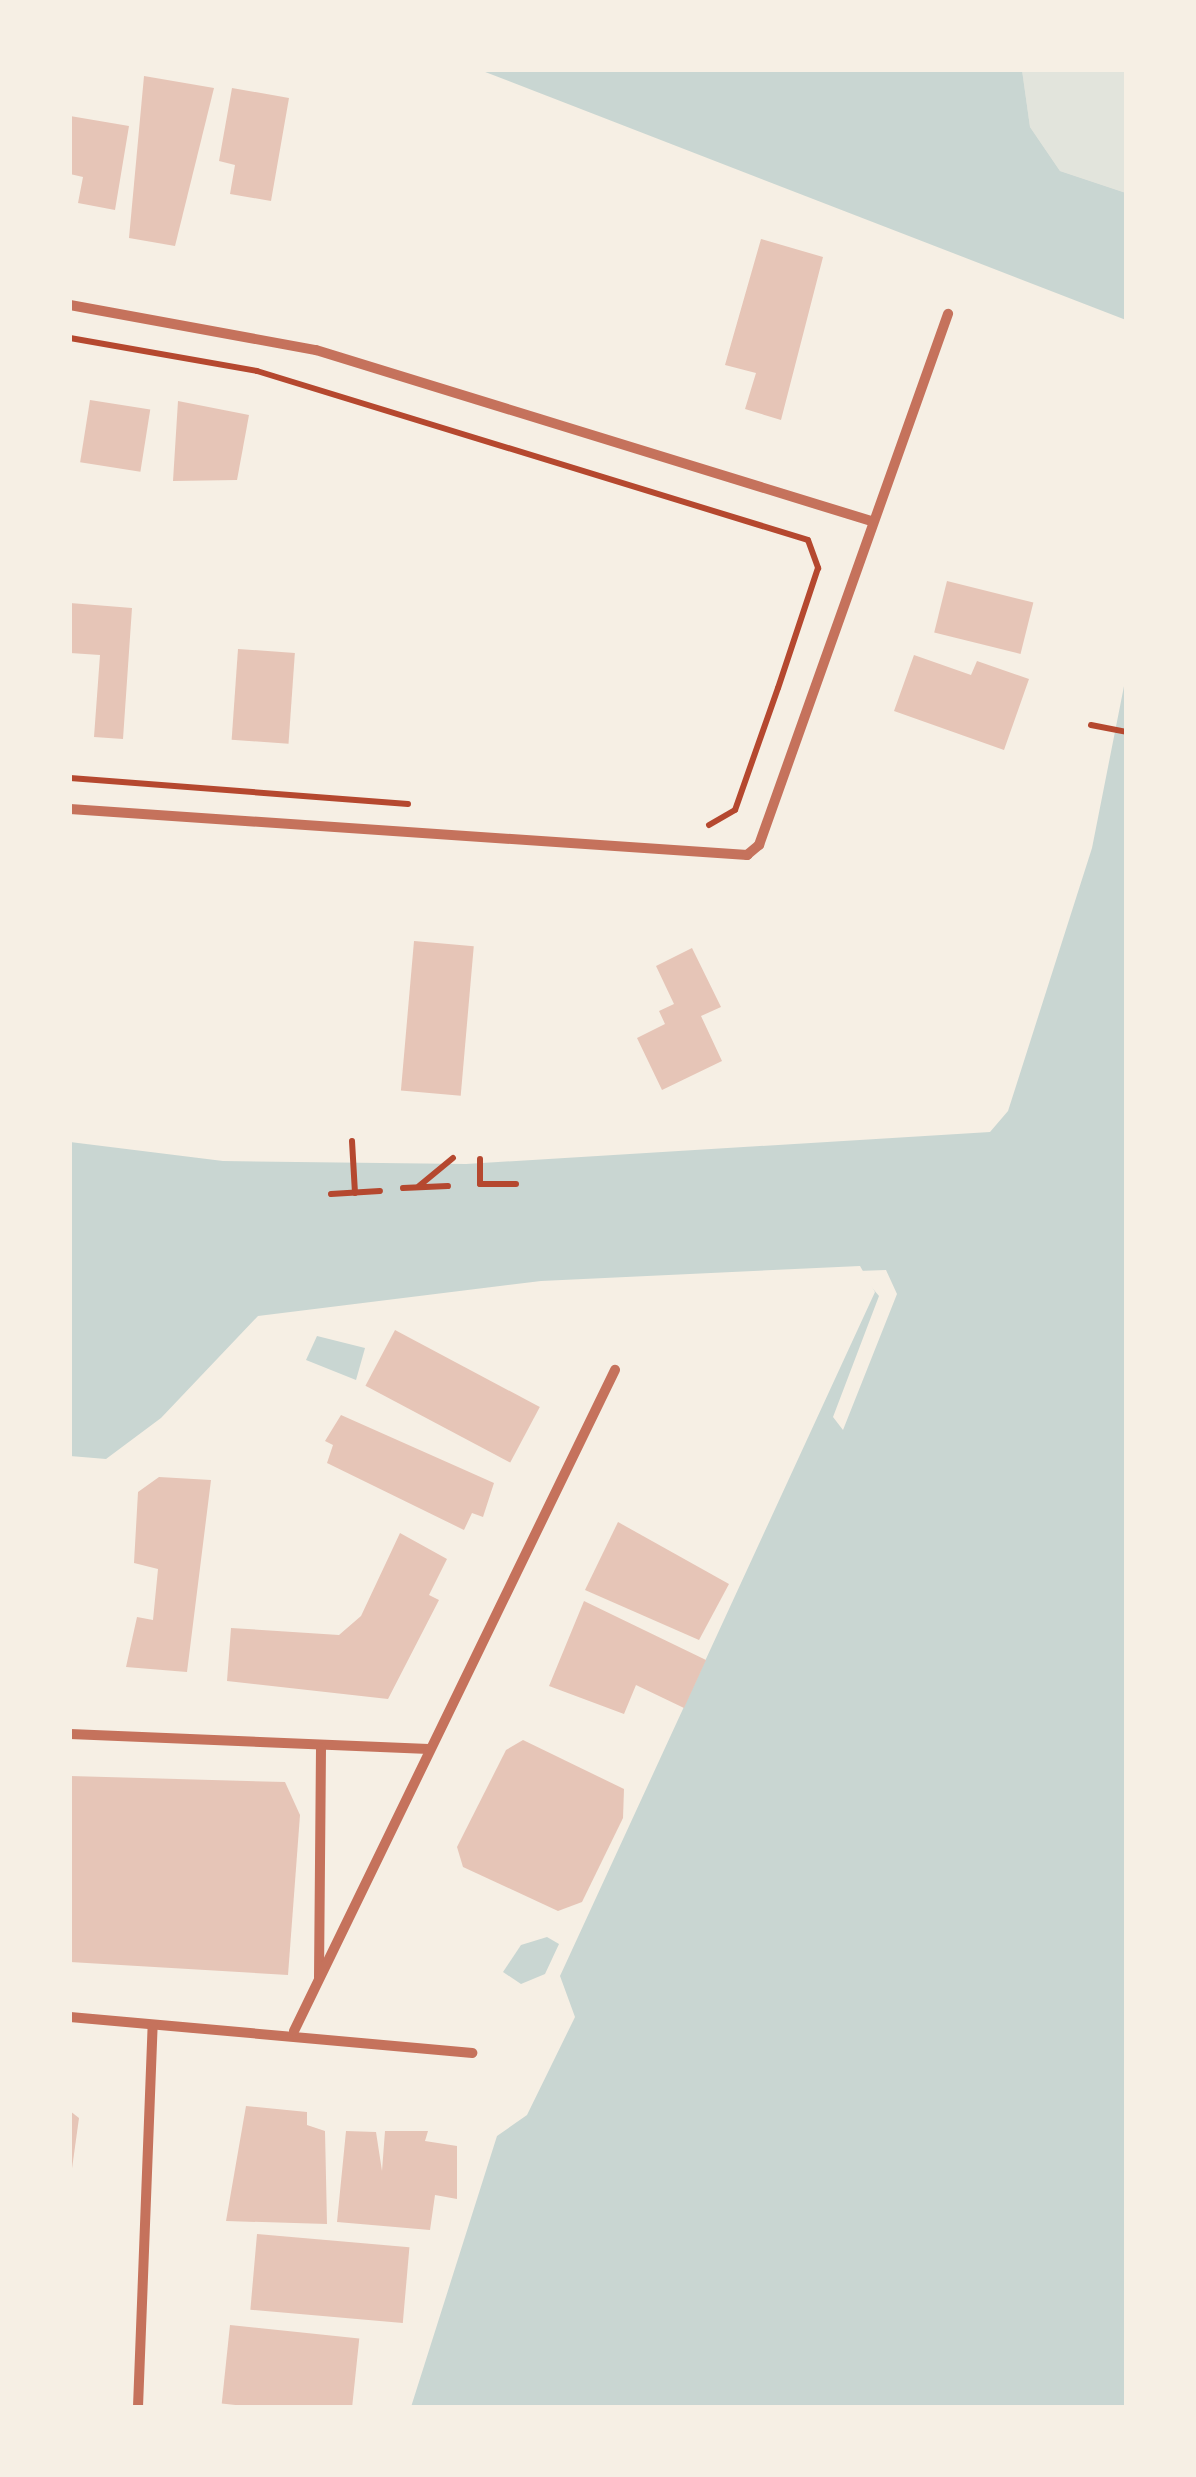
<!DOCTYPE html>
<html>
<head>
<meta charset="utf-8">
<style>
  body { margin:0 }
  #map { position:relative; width:1196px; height:2477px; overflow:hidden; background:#f6efe4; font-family:Commissioner,sans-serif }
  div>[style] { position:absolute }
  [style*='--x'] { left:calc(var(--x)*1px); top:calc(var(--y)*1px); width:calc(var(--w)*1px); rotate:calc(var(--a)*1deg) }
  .green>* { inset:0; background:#e2e4dc }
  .water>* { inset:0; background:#c9d6d2 }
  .pier>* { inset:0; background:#f6efe4 }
  .building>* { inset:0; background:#e6c5b7; transform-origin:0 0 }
  .path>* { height:6px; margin:-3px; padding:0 3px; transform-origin:3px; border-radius:3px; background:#b5482f }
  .minor>* { height:10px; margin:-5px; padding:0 5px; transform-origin:5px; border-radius:5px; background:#c5725c }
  span { translate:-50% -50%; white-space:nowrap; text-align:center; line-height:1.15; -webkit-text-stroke:10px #f6efe4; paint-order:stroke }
  .frame { position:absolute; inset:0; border:72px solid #f6efe4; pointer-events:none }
</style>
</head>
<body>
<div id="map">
  <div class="green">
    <i style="clip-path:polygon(1022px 70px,1126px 70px,1126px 193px,1060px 171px,1030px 127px)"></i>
  </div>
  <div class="water">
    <i style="clip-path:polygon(480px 70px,1022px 70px,1030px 127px,1060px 171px,1126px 193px,1126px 320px)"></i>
    <i style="clip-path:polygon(1126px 676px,1126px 2407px,411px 2407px,497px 2136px,527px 2115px,575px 2017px,560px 1976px,875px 1292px,860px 1266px,541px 1281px,258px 1316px,161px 1418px,106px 1459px,70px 1456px,70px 1142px,223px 1161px,466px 1164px,990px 1132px,1008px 1111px,1092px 848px)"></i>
    <i style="clip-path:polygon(317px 1336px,365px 1348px,356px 1380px,306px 1360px)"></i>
    <i style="clip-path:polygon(547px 1937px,559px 1944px,545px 1974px,521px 1984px,503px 1972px,521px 1945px)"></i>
  </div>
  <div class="pier">
    <i style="clip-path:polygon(886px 1270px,897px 1294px,843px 1430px,833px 1417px,879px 1296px,858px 1271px)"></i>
  </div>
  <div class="building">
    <i style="clip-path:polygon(144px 76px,214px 88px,175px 246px,129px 238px)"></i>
    <i style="clip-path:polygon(232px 88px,289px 98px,271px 201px,230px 194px,235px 165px,219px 161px)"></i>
    <i style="clip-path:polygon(70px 116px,129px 126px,115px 210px,78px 203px,83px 177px,70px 174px)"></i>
    <i style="clip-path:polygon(761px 239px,823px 257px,781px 420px,745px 409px,756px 373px,725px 365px)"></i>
    <i style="left:90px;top:400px;width:61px;height:63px;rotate:9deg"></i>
    <i style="clip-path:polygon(178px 401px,249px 415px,237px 480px,173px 481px)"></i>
    <i style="left:947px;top:581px;width:89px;height:53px;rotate:14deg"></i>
    <i style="clip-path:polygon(70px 603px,132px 608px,123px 739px,94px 737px,100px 655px,70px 653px)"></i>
    <i style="left:238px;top:649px;width:57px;height:91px;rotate:4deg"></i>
    <i style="clip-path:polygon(914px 655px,971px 675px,977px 661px,1029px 679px,1004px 750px,894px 711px)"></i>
    <i style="left:414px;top:941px;width:60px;height:150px;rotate:5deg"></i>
    <i style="clip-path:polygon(692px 948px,721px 1007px,701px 1016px,722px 1061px,662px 1090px,637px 1038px,665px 1024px,659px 1011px,674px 1004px,656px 966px)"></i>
    <i style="left:395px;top:1330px;width:164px;height:63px;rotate:28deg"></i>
    <i style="clip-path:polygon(341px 1415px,494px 1483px,483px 1517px,472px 1513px,464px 1530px,327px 1463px,333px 1445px,325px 1441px)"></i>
    <i style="clip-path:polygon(159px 1477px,211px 1480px,187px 1672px,126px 1667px,137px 1617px,153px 1620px,158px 1569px,134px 1563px,138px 1492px)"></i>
    <i style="clip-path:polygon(618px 1522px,729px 1584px,699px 1640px,585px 1590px)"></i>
    <i style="clip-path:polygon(400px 1533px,447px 1559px,429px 1595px,439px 1600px,388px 1699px,227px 1681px,231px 1628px,339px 1635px,361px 1616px)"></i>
    <i style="clip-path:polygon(584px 1601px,706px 1660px,684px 1708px,636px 1685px,624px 1714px,549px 1686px)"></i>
    <i style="clip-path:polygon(523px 1740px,624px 1789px,623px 1818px,582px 1902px,558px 1911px,463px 1867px,457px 1847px,506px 1750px)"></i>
    <i style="clip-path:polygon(70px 1776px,285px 1782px,300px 1815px,288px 1975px,70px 1962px)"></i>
    <i style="clip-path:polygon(246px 2106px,307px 2112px,307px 2125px,325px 2131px,327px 2224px,226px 2221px)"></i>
    <i style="clip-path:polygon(70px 2111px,79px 2118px,70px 2183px)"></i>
    <i style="clip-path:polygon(346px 2131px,376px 2132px,382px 2171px,385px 2131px,428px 2131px,425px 2141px,457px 2146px,457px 2199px,435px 2195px,430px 2230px,337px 2222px)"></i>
    <i style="left:257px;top:2234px;width:153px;height:76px;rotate:5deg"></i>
    <i style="left:230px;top:2325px;width:130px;height:79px;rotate:6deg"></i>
  </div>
  <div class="path">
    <i style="--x:70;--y:338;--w:190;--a:10"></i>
    <i style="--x:257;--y:371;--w:576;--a:17.05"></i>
    <i style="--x:808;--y:540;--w:30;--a:70"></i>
    <i style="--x:818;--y:568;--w:126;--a:108.4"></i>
    <i style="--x:778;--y:688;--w:129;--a:109.4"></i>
    <i style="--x:735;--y:810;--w:30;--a:150"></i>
    <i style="--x:1091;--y:725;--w:36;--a:11"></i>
    <i style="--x:70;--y:778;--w:339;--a:4.4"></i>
    <i style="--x:352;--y:1141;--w:52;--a:86.7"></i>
    <i style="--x:480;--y:1159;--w:25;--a:90"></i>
    <i style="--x:480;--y:1184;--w:36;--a:0"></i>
    <i style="--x:419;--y:1186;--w:44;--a:-39.5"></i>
    <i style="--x:403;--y:1188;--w:45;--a:-2.5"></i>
    <i style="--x:331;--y:1194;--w:49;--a:-3.5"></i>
  </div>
  <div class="minor">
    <i style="--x:70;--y:305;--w:250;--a:10.4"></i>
    <i style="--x:316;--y:350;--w:581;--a:17.12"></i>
    <i style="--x:70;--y:809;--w:679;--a:3.89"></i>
    <i style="--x:747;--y:855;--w:16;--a:-40"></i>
    <i style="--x:759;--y:845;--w:564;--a:-70.41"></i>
    <i style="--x:70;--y:1734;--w:359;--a:2.4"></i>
    <i style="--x:319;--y:1977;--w:229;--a:-89.5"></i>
    <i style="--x:70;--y:2017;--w:404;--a:5.1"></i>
    <i style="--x:294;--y:2031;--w:735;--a:-64.1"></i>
    <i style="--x:138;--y:2407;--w:382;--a:-87.8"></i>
  </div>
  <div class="frame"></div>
</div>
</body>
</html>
